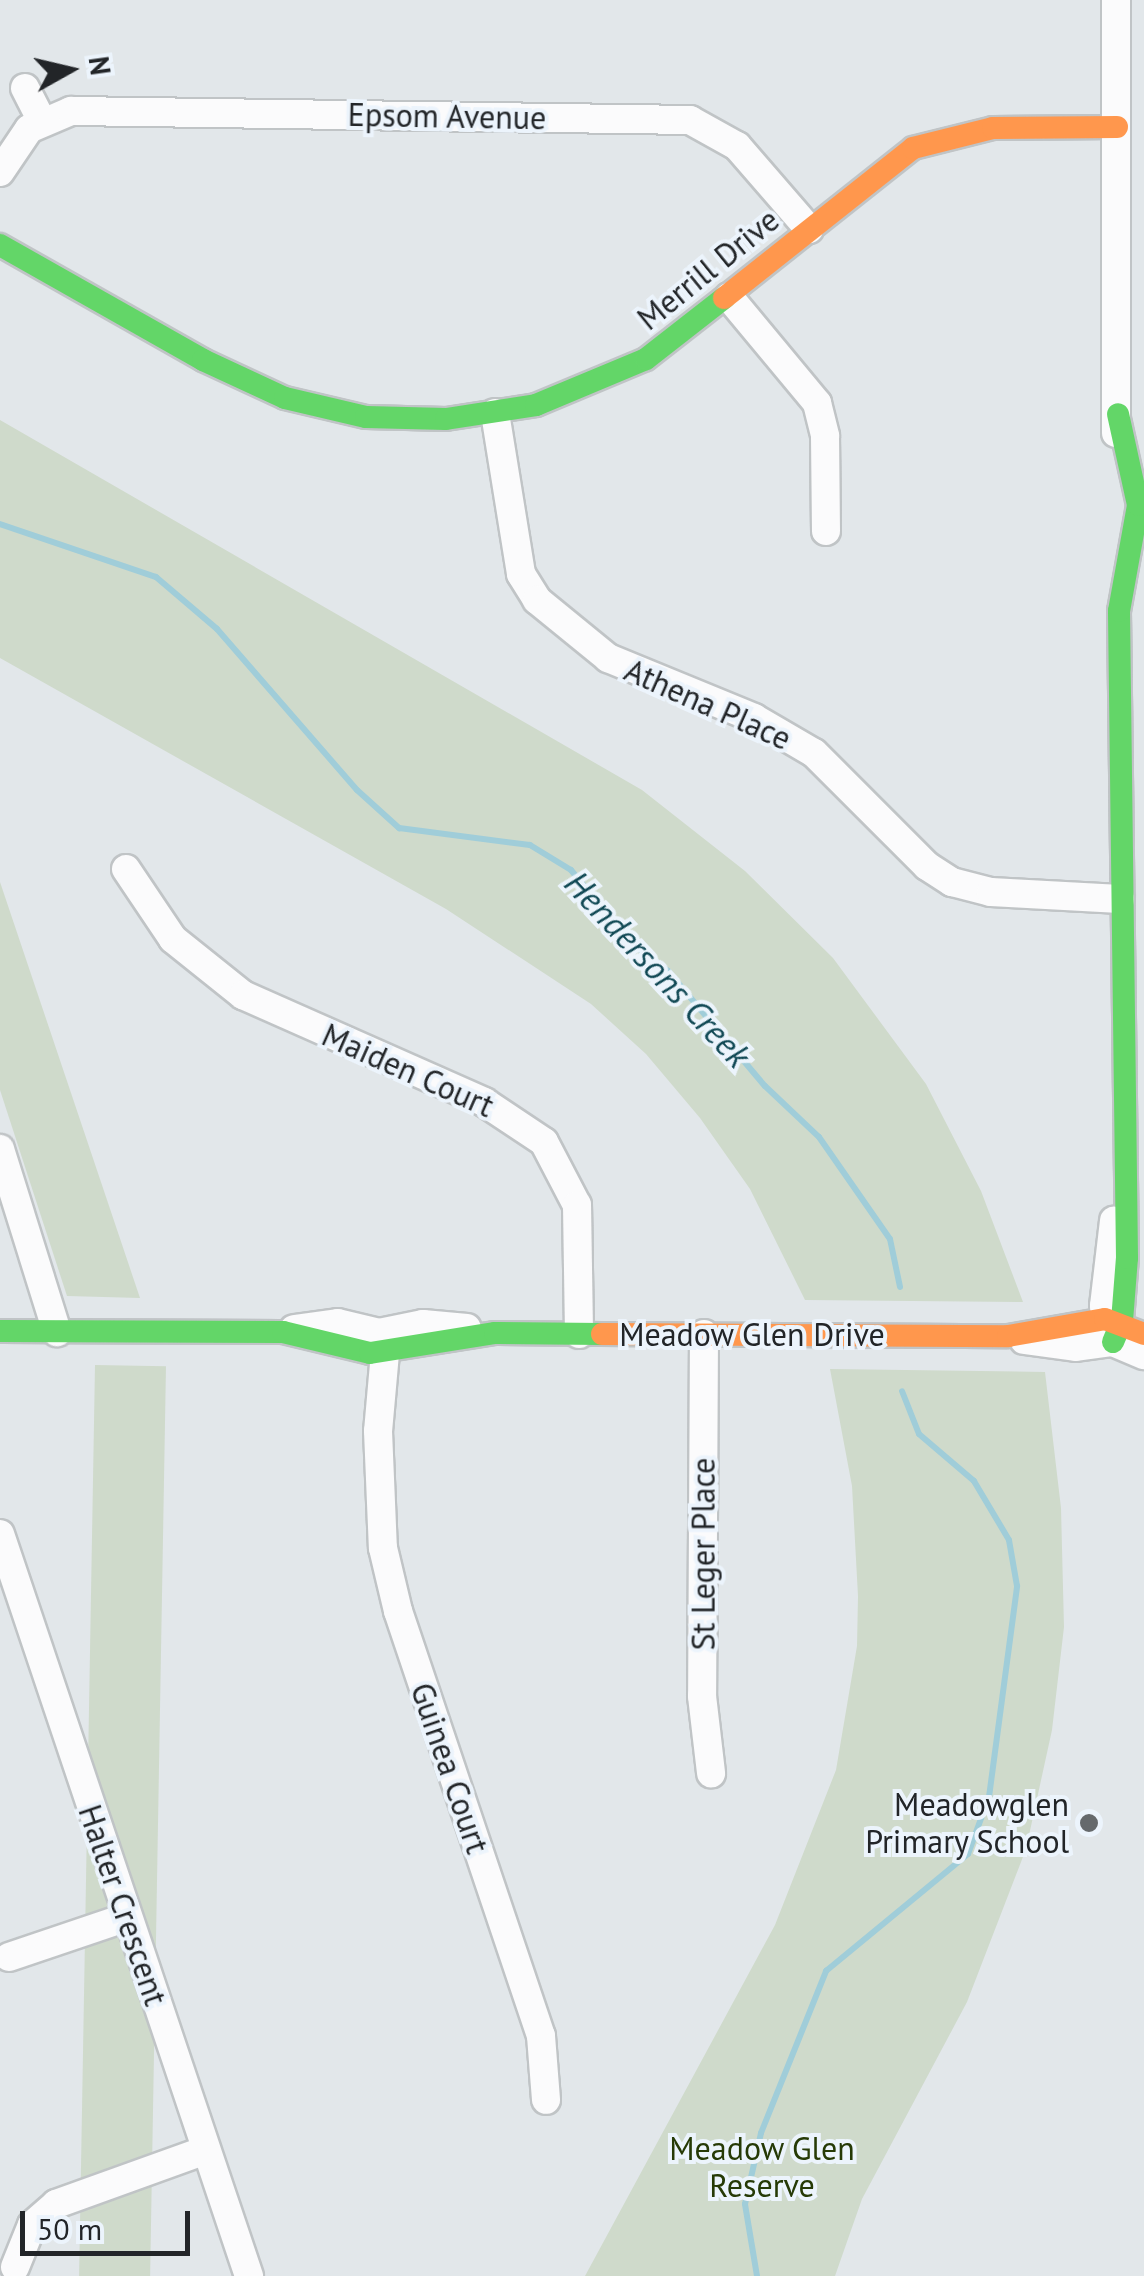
<!DOCTYPE html>
<html>
<head>
<meta charset="utf-8">
<style>
  body { margin:0 }
  #map { position:relative; width:1144px; height:2276px; overflow:hidden; background:#e2e7ea; font-family:"PT Sans",sans-serif }
  div>[style] { position:absolute }
  [style*='--x'] { left:calc(var(--x)*1px); top:calc(var(--y)*1px); width:calc(var(--w)*1px); rotate:calc(var(--a)*1deg) }
  .green>* { inset:0; background:#cfdacb; transform-origin:0 0 }
  .stream>* { height:6px; margin:-3px; padding:0 3px; transform-origin:3px; border-radius:3px; background:#a0cdd9 }
  .roads { filter:drop-shadow(2px 0 #c0c4c6) drop-shadow(-2px 0 #c0c4c6) drop-shadow(0 2px #c0c4c6) drop-shadow(0 -2px #c0c4c6) }
  .street>* { height:28px; margin:-14px; padding:0 14px; transform-origin:14px; border-radius:14px; background:#fbfbfc }
  .fast>* { height:22px; margin:-11px; padding:0 11px; transform-origin:11px; border-radius:11px; background:#63d668 }
  .slow>* { height:22px; margin:-11px; padding:0 11px; transform-origin:11px; border-radius:11px; background:#ff974d }
  .dots>* { width:28px; height:28px; translate:-50% -50%; box-sizing:border-box; border:5px solid #ecf4fc; border-radius:50% }
  span { translate:-50% -50%; white-space:nowrap; text-align:center; line-height:1.15; -webkit-text-stroke:8px #ecf4fc; paint-order:stroke }
  .street-label { font-size:32px; color:#222528 }
  .poi-label { font-size:32px; color:#222528 }
  .right { translate:-100% -50%; text-align:right }
  .park-label { font-size:32px; color:#263a06 }
  .water-label { font-size:35px; color:#104854; font-style:italic }
  .north { position:absolute; left:20px; top:20px; width:100px; height:100px; -webkit-text-stroke:8px #ecf4fc; paint-order:stroke; rotate:82deg; font-size:28px; font-weight:700; line-height:40px; text-align:center; color:#222528 }
  .north::after { content:''; display:block; margin:auto; width:35px; height:45px; background:#222528; clip-path:polygon(50% 0,100% 100%,50% 72%,0 100%) }
  .scale { position:absolute; left:20px; top:2211px; width:170px; height:45px; box-sizing:border-box; border:5px solid #222528; border-top:0; padding-left:12px; font-size:30px; line-height:35px; white-space:nowrap; color:#222528; -webkit-text-stroke:8px #ecf4fc; paint-order:stroke }
</style>
</head>
<body>
<div id="map">
  <div class="green">
    <i style="clip-path:polygon(0 420px,642px 790px,745px 871px,833px 958px,926px 1084px,981px 1191px,1023px 1302px,805px 1300px,750px 1189px,700px 1118px,646px 1054px,591px 1004px,446px 909px,0 658px)"></i>
    <i style="clip-path:polygon(0 882px,140px 1298px,67px 1296px,0 1090px)"></i>
    <i style="left:95px;top:1365px;width:71px;height:960px;rotate:1deg"></i>
    <i style="clip-path:polygon(830px 1369px,1045px 1372px,1061px 1508px,1064px 1627px,1052px 1730px,1026px 1849px,967px 2002px,862px 2199px,835px 2276px,585px 2276px,775px 1925px,836px 1770px,857px 1646px,858px 1596px,852px 1486px)"></i>
  </div>
  <div class="stream">
    <i style="--x:0;--y:524;--w:165;--a:18.8"></i>
    <i style="--x:156;--y:577;--w:80;--a:40.4"></i>
    <i style="--x:217;--y:629;--w:213;--a:49"></i>
    <i style="--x:357;--y:790;--w:57;--a:42.1"></i>
    <i style="--x:399;--y:828;--w:132;--a:7.4"></i>
    <i style="--x:530;--y:845;--w:48;--a:31.4"></i>
    <i style="--x:571;--y:870;--w:93;--a:50.7"></i>
    <i style="--x:630;--y:942;--w:48;--a:37.3"></i>
    <i style="--x:668;--y:971;--w:150;--a:49.9"></i>
    <i style="--x:765;--y:1086;--w:74;--a:43.4"></i>
    <i style="--x:819;--y:1137;--w:124;--a:55.2"></i>
    <i style="--x:890;--y:1239;--w:49;--a:78.2"></i>
    <i style="--x:757;--y:2276;--w:73;--a:-99.5"></i>
    <i style="--x:745;--y:2204;--w:73;--a:-77.3"></i>
    <i style="--x:761;--y:2133;--w:175;--a:-68.1"></i>
    <i style="--x:826;--y:1971;--w:184;--a:-39.5"></i>
    <i style="--x:968;--y:1854;--w:61;--a:-69.8"></i>
    <i style="--x:989;--y:1797;--w:213;--a:-82.4"></i>
    <i style="--x:1017;--y:1586;--w:47;--a:-99.9"></i>
    <i style="--x:1009;--y:1540;--w:69;--a:-120.7"></i>
    <i style="--x:974;--y:1481;--w:72;--a:-139.5"></i>
    <i style="--x:919;--y:1434;--w:46;--a:-111.6"></i>
  </div>
  <div class="roads">
    <div class="street">
      <i style="--x:1116;--y:0;--w:433;--a:90"></i>
      <i style="--x:25;--y:88;--w:35;--a:63"></i>
      <i style="--x:0;--y:172;--w:52;--a:-56"></i>
      <i style="--x:29;--y:129;--w:46;--a:-23.2"></i>
      <i style="--x:71;--y:111;--w:619;--a:0.83"></i>
      <i style="--x:690;--y:120;--w:54;--a:29"></i>
      <i style="--x:737;--y:146;--w:110;--a:49.1"></i>
      <i style="--x:729;--y:297;--w:138;--a:50.3"></i>
      <i style="--x:817;--y:403;--w:34;--a:76"></i>
      <i style="--x:825;--y:436;--w:95;--a:89.4"></i>
      <i style="--x:495;--y:413;--w:163;--a:80.8"></i>
      <i style="--x:521;--y:574;--w:31;--a:58"></i>
      <i style="--x:537;--y:600;--w:92;--a:39.2"></i>
      <i style="--x:608;--y:658;--w:158;--a:22.3"></i>
      <i style="--x:754;--y:718;--w:69;--a:30.3"></i>
      <i style="--x:814;--y:753;--w:160;--a:45"></i>
      <i style="--x:927;--y:866;--w:30;--a:33"></i>
      <i style="--x:952;--y:882;--w:40;--a:14.4"></i>
      <i style="--x:991;--y:892;--w:129;--a:3.1"></i>
      <i style="--x:126;--y:869;--w:84;--a:56.1"></i>
      <i style="--x:173;--y:939;--w:90;--a:38.7"></i>
      <i style="--x:243;--y:995;--w:264;--a:23.9"></i>
      <i style="--x:484;--y:1102;--w:72;--a:33.7"></i>
      <i style="--x:544;--y:1142;--w:71;--a:62.4"></i>
      <i style="--x:577;--y:1205;--w:129;--a:89.1"></i>
      <i style="--x:0;--y:1149;--w:192;--a:72.7"></i>
      <i style="--x:294;--y:1329;--w:44;--a:-7.8"></i>
      <i style="--x:338;--y:1323;--w:42;--a:13.7"></i>
      <i style="--x:379;--y:1333;--w:45;--a:-11.6"></i>
      <i style="--x:423;--y:1324;--w:44;--a:5.2"></i>
      <i style="--x:379;--y:1334;--w:20;--a:72"></i>
      <i style="--x:385;--y:1353;--w:78;--a:95.1"></i>
      <i style="--x:378;--y:1431;--w:117;--a:87.6"></i>
      <i style="--x:383;--y:1548;--w:65;--a:76.6"></i>
      <i style="--x:398;--y:1611;--w:448;--a:71.4"></i>
      <i style="--x:541;--y:2036;--w:64;--a:85.5"></i>
      <i style="--x:704;--y:1334;--w:362;--a:90.3"></i>
      <i style="--x:702;--y:1696;--w:78;--a:83.3"></i>
      <i style="--x:1111;--y:1336;--w:31;--a:-103"></i>
      <i style="--x:1104;--y:1306;--w:86;--a:-83.3"></i>
      <i style="--x:1024;--y:1340;--w:52;--a:7.7"></i>
      <i style="--x:1076;--y:1347;--w:37;--a:-8"></i>
      <i style="--x:1113;--y:1342;--w:34;--a:23"></i>
      <i style="--x:0;--y:1534;--w:783;--a:71.45"></i>
      <i style="--x:9;--y:1957;--w:125;--a:-18.7"></i>
      <i style="--x:15;--y:2267;--w:45;--a:-68"></i>
      <i style="--x:32;--y:2225;--w:32;--a:-41"></i>
      <i style="--x:56;--y:2204;--w:159;--a:-19.8"></i>
    </div>
    <div class="fast">
      <i style="--x:0;--y:245;--w:233;--a:29.5"></i>
      <i style="--x:203;--y:360;--w:90;--a:24.9"></i>
      <i style="--x:285;--y:398;--w:83;--a:13.2"></i>
      <i style="--x:366;--y:417;--w:80;--a:1.4"></i>
      <i style="--x:446;--y:419;--w:91;--a:-8.8"></i>
      <i style="--x:536;--y:405;--w:119;--a:-22.7"></i>
      <i style="--x:646;--y:359;--w:99;--a:-38"></i>
      <i style="--x:0;--y:1331;--w:283;--a:0.2"></i>
      <i style="--x:283;--y:1332;--w:89;--a:13.6"></i>
      <i style="--x:370;--y:1353;--w:127;--a:-9.1"></i>
      <i style="--x:495;--y:1333;--w:107;--a:0.5"></i>
      <i style="--x:1113;--y:1342;--w:23;--a:-67"></i>
      <i style="--x:1122;--y:1321;--w:63;--a:-85.5"></i>
      <i style="--x:1127;--y:1258;--w:647;--a:-90.71"></i>
      <i style="--x:1119;--y:611;--w:108;--a:-79.8"></i>
      <i style="--x:1138;--y:505;--w:93;--a:-102.4"></i>
    </div>
    <div class="slow">
      <i style="--x:724;--y:298;--w:241;--a:-38.4"></i>
      <i style="--x:913;--y:148;--w:82;--a:-14"></i>
      <i style="--x:993;--y:128;--w:124;--a:-0.5"></i>
      <i style="--x:602;--y:1334;--w:406;--a:0.3"></i>
      <i style="--x:1008;--y:1336;--w:98;--a:-9.9"></i>
      <i style="--x:1105;--y:1319;--w:42;--a:21"></i>
    </div>
  </div>
  <div class="dots">
    <i style="left:1089px;top:1823px;background:#65696c"></i>
  </div>
  <div class="street-label">
    <span style="left:447px;top:116px;rotate:1deg">Epsom Avenue</span>
    <span style="left:708px;top:269px;rotate:-39deg">Merrill Drive</span>
    <span style="left:708px;top:704px;rotate:24deg">Athena Place</span>
    <span style="left:408px;top:1070px;rotate:24deg">Maiden Court</span>
    <span style="left:752px;top:1334px">Meadow Glen Drive</span>
    <span style="left:703px;top:1554px;rotate:-90deg">St Leger Place</span>
    <span style="left:450px;top:1768px;rotate:71deg">Guinea Court</span>
    <span style="left:123px;top:1905px;rotate:71deg">Halter Crescent</span>
  </div>
  <div class="poi-label">
    <span class="right" style="left:1069px;top:1823px">Meadowglen<br>Primary School</span>
  </div>
  <div class="park-label">
    <span style="left:762px;top:2167px">Meadow Glen<br>Reserve</span>
  </div>
  <div class="water-label">
    <span style="left:658px;top:969px;rotate:47deg">Hendersons Creek</span>
  </div>
  <div class="north">N</div>
  <div class="scale">50 m</div>
</div>
</body>
</html>
